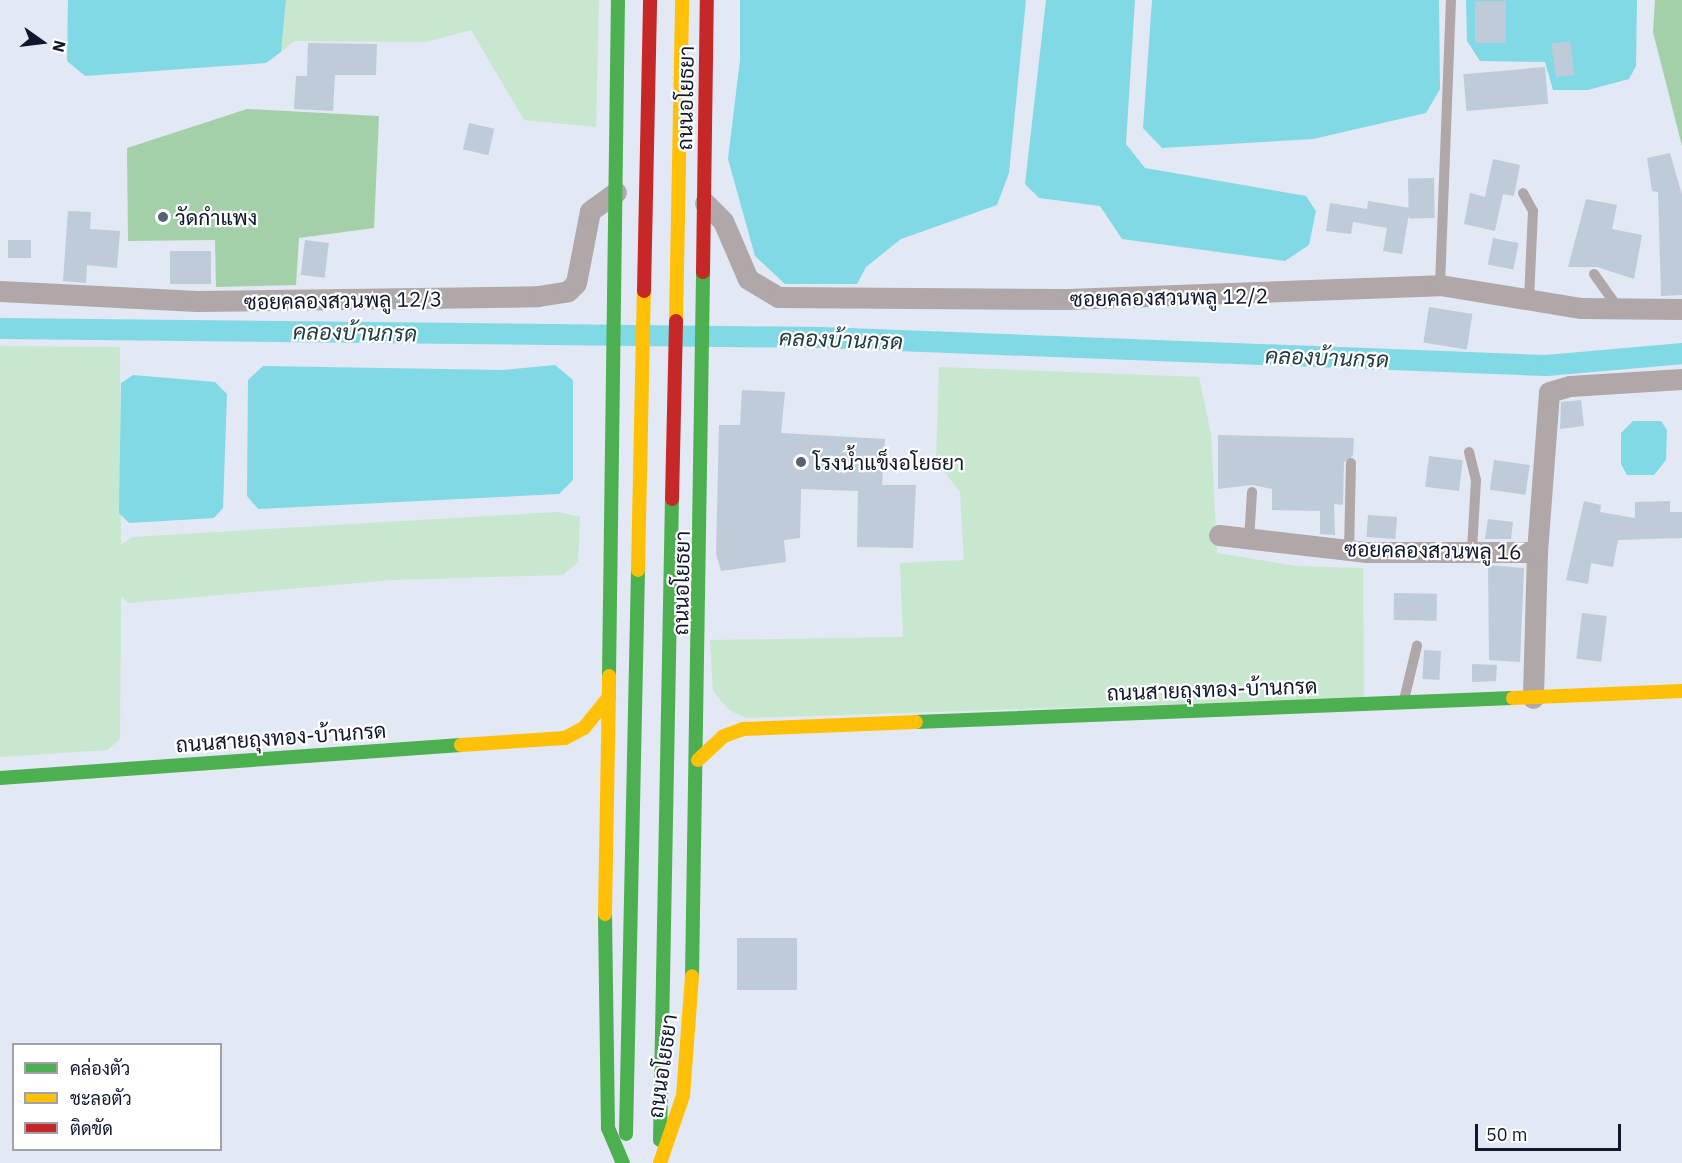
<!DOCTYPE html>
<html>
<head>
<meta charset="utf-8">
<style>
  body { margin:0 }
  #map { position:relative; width:1682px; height:1163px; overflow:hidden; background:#e2e8f4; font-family:"IBM Plex Sans",Sarabun,sans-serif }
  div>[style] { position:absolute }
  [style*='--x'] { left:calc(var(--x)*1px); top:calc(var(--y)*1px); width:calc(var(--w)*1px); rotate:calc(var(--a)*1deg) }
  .green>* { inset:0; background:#c7e7ce }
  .forest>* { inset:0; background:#a3d0a9 }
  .water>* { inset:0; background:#80d9e4 }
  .canal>* { height:21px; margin:-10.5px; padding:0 10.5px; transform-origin:10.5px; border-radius:10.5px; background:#80d9e4 }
  .building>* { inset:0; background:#becbd8; transform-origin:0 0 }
  .lane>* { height:10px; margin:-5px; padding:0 5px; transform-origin:5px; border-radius:5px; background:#afa7a8 }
  .street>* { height:21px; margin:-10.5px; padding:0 10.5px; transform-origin:10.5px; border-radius:10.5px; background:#afa7a8 }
  .fast>* { height:14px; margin:-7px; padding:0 7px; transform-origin:7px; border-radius:7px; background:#4caf50 }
  .slow>* { height:14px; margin:-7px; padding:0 7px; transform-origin:7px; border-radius:7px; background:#ffc107 }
  .jam>* { height:14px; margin:-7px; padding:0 7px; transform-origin:7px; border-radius:7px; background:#c62828 }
  .dots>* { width:16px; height:16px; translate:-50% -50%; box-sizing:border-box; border:3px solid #fff; border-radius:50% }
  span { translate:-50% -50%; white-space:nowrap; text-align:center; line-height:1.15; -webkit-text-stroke:4.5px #fff; paint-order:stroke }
  .street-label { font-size:21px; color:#0e172b }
  .poi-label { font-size:21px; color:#0e172b }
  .left { translate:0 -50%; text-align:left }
  .water-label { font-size:22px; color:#203b3e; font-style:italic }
  .legend { position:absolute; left:12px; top:1043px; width:210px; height:108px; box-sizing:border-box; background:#fff; border:2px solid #9fa2aa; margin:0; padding:8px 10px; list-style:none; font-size:18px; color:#0e172b }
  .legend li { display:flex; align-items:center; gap:12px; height:30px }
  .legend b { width:30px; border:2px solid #9fa2aa }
  .north { position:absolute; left:12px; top:12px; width:60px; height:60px; -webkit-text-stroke:4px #fff; paint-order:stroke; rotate:104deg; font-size:16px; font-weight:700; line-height:24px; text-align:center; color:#0e172b }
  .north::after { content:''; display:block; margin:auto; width:21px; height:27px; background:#0e172b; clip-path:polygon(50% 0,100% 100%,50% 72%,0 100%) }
  .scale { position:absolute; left:1475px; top:1124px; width:146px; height:27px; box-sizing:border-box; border:3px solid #0e172b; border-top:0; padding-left:8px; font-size:18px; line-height:21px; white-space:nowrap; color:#0e172b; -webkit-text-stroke:4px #fff; paint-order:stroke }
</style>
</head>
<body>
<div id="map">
  <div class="green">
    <i style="clip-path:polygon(286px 0,599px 0,596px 127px,524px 120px,471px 30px,426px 42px,294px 41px,281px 52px)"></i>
    <i style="clip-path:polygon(0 346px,120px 347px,121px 545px,132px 537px,558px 512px,580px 517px,578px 562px,563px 575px,391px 580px,128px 603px,121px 596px,120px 739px,107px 750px,0 757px)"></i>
    <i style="clip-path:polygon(939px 367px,1199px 377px,1211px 434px,1217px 553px,1296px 566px,1363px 568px,1364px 698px,746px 718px,729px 710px,713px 691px,710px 640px,903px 637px,900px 563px,964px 560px,960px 492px,936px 461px)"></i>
  </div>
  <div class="forest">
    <i style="clip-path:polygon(1655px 0,1682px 0,1682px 146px,1653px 32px)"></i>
    <i style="clip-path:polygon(247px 109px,379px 116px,374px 228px,299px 238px,296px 285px,216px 287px,215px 240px,128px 241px,127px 148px)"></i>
  </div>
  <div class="water">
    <i style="clip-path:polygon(68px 0,286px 0,281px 52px,266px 63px,85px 76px,67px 61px)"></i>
    <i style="clip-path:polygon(740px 0,1026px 0,1009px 173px,997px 205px,901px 239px,866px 267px,857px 284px,785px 284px,755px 256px,728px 159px,740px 60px)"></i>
    <i style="clip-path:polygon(1046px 0,1135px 0,1126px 144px,1145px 168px,1306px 196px,1316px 211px,1309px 245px,1285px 261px,1122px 239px,1100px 206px,1039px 198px,1025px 184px)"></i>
    <i style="clip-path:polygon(1152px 0,1439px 0,1440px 89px,1426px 113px,1313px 139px,1162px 148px,1143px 128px)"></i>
    <i style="clip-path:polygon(1466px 0,1637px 0,1636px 66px,1629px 79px,1588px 90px,1553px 90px,1545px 62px,1480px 61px,1467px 41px)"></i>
    <i style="clip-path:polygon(555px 365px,573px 380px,573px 480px,559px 494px,258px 509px,247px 496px,248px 380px,263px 366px,503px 370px)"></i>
    <i style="clip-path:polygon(133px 375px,215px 382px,227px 394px,223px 508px,214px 518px,129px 523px,119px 513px,121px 383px)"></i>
    <i style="clip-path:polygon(1633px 421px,1661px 421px,1667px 430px,1666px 460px,1654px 475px,1627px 475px,1621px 464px,1621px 433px)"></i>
  </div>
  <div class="canal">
    <i style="--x:0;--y:328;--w:820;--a:0.63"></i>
    <i style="--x:820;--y:337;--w:727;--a:2.21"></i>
    <i style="--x:1546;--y:365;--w:137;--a:-5"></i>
  </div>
  <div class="building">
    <i style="left:1506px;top:1px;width:42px;height:31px;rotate:90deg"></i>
    <i style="left:1570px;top:41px;width:34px;height:19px;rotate:82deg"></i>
    <i style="clip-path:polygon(308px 43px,377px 44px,376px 75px,335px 75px,333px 111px,294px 109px,296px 76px,307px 76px)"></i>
    <i style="left:1545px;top:67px;width:37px;height:82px;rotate:85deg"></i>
    <i style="left:469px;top:123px;width:26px;height:27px;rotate:13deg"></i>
    <i style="clip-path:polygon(1670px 153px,1682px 195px,1682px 295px,1661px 296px,1658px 192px,1652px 191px,1647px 158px)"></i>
    <i style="clip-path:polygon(1493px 159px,1520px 165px,1514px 196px,1503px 194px,1495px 231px,1464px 224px,1470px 193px,1485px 197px)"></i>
    <i style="left:1434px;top:178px;width:40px;height:26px;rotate:89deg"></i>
    <i style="clip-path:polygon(1586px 199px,1617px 205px,1612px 229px,1642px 235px,1634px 279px,1597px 267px,1568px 267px)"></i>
    <i style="clip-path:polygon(1368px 201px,1410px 208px,1402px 254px,1383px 251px,1387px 228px,1353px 222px,1351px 234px,1326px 231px,1330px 203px,1367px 209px)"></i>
    <i style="clip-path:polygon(68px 211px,91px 212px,90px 229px,120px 231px,117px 268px,87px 265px,86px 283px,63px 281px)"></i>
    <i style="left:1493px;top:238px;width:26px;height:27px;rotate:11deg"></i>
    <i style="left:8px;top:240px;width:23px;height:18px"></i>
    <i style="left:305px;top:240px;width:24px;height:35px;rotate:7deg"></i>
    <i style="left:211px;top:251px;width:33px;height:41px;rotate:90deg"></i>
    <i style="left:1429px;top:307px;width:44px;height:36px;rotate:9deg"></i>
    <i style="clip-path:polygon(742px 390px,785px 392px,781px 433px,885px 439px,882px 485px,916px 485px,913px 548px,857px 547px,858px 491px,801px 489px,800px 538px,784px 540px,786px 562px,721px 571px,716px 554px,719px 425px,740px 425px)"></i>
    <i style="clip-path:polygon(1581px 400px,1584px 426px,1560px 429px,1561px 402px)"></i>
    <i style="clip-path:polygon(1218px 435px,1354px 438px,1353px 456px,1344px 462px,1343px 505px,1334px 504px,1335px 535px,1320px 534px,1320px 511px,1272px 510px,1272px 489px,1252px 485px,1218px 489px)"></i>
    <i style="left:1429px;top:456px;width:34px;height:31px;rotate:7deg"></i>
    <i style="left:1494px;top:460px;width:36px;height:30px;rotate:8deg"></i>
    <i style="clip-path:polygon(1584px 501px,1601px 505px,1600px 512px,1635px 518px,1635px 502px,1670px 501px,1670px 512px,1682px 512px,1682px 538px,1618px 540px,1613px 567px,1591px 563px,1588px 584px,1566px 580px)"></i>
    <i style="left:1368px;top:515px;width:29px;height:22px;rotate:4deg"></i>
    <i style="clip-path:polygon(1488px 519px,1513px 522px,1511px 539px,1485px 539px)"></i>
    <i style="clip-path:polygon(1488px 565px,1524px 568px,1520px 662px,1489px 660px)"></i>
    <i style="left:1394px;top:593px;width:43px;height:27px;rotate:1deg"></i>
    <i style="left:1582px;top:613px;width:25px;height:46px;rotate:7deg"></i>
    <i style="left:1424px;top:650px;width:17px;height:29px;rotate:3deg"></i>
    <i style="clip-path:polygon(1472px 664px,1497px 665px,1496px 681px,1472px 682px)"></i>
    <i style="left:737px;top:938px;width:60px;height:52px"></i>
  </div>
  <div class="lane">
    <i style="--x:1523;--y:193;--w:21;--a:61"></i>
    <i style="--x:1533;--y:211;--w:89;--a:92.6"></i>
    <i style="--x:1594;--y:274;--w:43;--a:54.5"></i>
    <i style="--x:1440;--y:285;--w:285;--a:-87.8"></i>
    <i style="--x:1469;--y:452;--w:29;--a:76"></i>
    <i style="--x:1476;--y:480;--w:70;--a:93.3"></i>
    <i style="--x:1249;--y:540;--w:48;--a:-86.4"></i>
    <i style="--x:1349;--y:550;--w:87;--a:-88.7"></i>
    <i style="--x:1404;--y:700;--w:56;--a:-76.5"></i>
  </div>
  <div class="street">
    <i style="--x:705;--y:203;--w:25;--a:45"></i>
    <i style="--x:723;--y:221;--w:63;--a:66.7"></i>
    <i style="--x:748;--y:279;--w:35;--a:31"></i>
    <i style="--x:778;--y:297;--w:289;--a:0.4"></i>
    <i style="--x:1067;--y:299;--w:373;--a:-2.1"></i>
    <i style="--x:1440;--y:285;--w:143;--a:9.3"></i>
    <i style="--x:1581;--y:308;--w:101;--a:0.6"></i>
    <i style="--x:0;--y:291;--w:197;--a:2.9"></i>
    <i style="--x:197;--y:301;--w:341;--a:-0.8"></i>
    <i style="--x:538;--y:296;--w:30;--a:-9"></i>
    <i style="--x:568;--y:291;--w:11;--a:-45"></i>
    <i style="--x:576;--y:283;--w:73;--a:-79"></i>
    <i style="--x:590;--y:211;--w:32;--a:-36"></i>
    <i style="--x:1219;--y:535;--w:149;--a:6.6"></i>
    <i style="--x:1367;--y:552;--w:170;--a:0"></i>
    <i style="--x:1537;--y:552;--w:146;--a:91.6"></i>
    <i style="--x:1537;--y:552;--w:160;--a:-85.7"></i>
    <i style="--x:1549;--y:392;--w:22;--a:-16"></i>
    <i style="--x:1570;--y:386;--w:112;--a:-3.6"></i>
  </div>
  <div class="fast">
    <i style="--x:609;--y:676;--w:676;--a:-89.24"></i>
    <i style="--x:916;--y:722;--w:597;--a:-2.3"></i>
    <i style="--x:0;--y:778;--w:462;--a:-4.1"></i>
    <i style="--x:605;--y:914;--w:214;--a:89.2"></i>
    <i style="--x:608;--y:1128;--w:38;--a:67"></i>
    <i style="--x:692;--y:976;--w:704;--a:-89.1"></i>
    <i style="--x:626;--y:1134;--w:564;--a:-88.78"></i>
    <i style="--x:660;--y:1140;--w:641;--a:-88.93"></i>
  </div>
  <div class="slow">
    <i style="--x:676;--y:321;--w:321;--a:-88.9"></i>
    <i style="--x:638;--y:570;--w:279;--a:-88.8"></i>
    <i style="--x:1513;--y:698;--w:169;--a:-2.4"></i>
    <i style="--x:461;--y:745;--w:104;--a:-3.9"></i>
    <i style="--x:565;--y:738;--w:21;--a:-28"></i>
    <i style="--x:584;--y:728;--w:40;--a:-51"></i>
    <i style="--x:698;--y:760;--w:35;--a:-43"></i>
    <i style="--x:724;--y:736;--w:20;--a:-20"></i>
    <i style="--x:743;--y:729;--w:173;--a:-2.3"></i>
    <i style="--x:605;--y:914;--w:238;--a:-89"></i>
    <i style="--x:660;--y:1163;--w:71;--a:-71.1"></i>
    <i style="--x:683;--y:1096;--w:120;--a:-85.7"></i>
  </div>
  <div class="jam">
    <i style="--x:703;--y:272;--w:272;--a:-89.2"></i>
    <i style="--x:644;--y:291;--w:291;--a:-88.8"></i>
    <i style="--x:672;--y:499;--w:178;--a:-88.7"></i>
  </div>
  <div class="dots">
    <i style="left:163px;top:217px;background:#586071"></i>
    <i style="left:801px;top:462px;background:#586071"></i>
  </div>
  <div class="street-label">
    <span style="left:685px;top:98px;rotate:-89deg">ถนนอโยธยา</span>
    <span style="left:1169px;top:297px;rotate:-1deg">ซอยคลองสวนพลู 12/2</span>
    <span style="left:343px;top:300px;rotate:-1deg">ซอยคลองสวนพลู 12/3</span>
    <span style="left:1433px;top:550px;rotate:1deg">ซอยคลองสวนพลู 16</span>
    <span style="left:681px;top:583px;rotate:-89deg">ถนนอโยธยา</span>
    <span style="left:1212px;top:689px;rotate:-2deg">ถนนสายถุงทอง-บ้านกรด</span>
    <span style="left:281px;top:737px;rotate:-4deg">ถนนสายถุงทอง-บ้านกรด</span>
    <span style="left:662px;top:1066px;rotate:-82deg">ถนนอโยธยา</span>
  </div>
  <div class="poi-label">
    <span class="left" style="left:175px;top:217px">วัดกำแพง</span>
    <span class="left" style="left:813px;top:462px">โรงน้ำแข็งอโยธยา</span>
  </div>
  <div class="water-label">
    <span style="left:355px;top:332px;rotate:1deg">คลองบ้านกรด</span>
    <span style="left:841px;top:339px;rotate:2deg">คลองบ้านกรด</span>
    <span style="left:1327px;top:357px;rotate:2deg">คลองบ้านกรด</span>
  </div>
  <ul class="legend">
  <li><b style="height:8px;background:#4caf50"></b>คล่องตัว</li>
  <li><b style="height:8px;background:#ffc107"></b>ชะลอตัว</li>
  <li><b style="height:8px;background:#c62828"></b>ติดขัด</li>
  </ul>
  <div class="north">N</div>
  <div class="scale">50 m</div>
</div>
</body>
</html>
